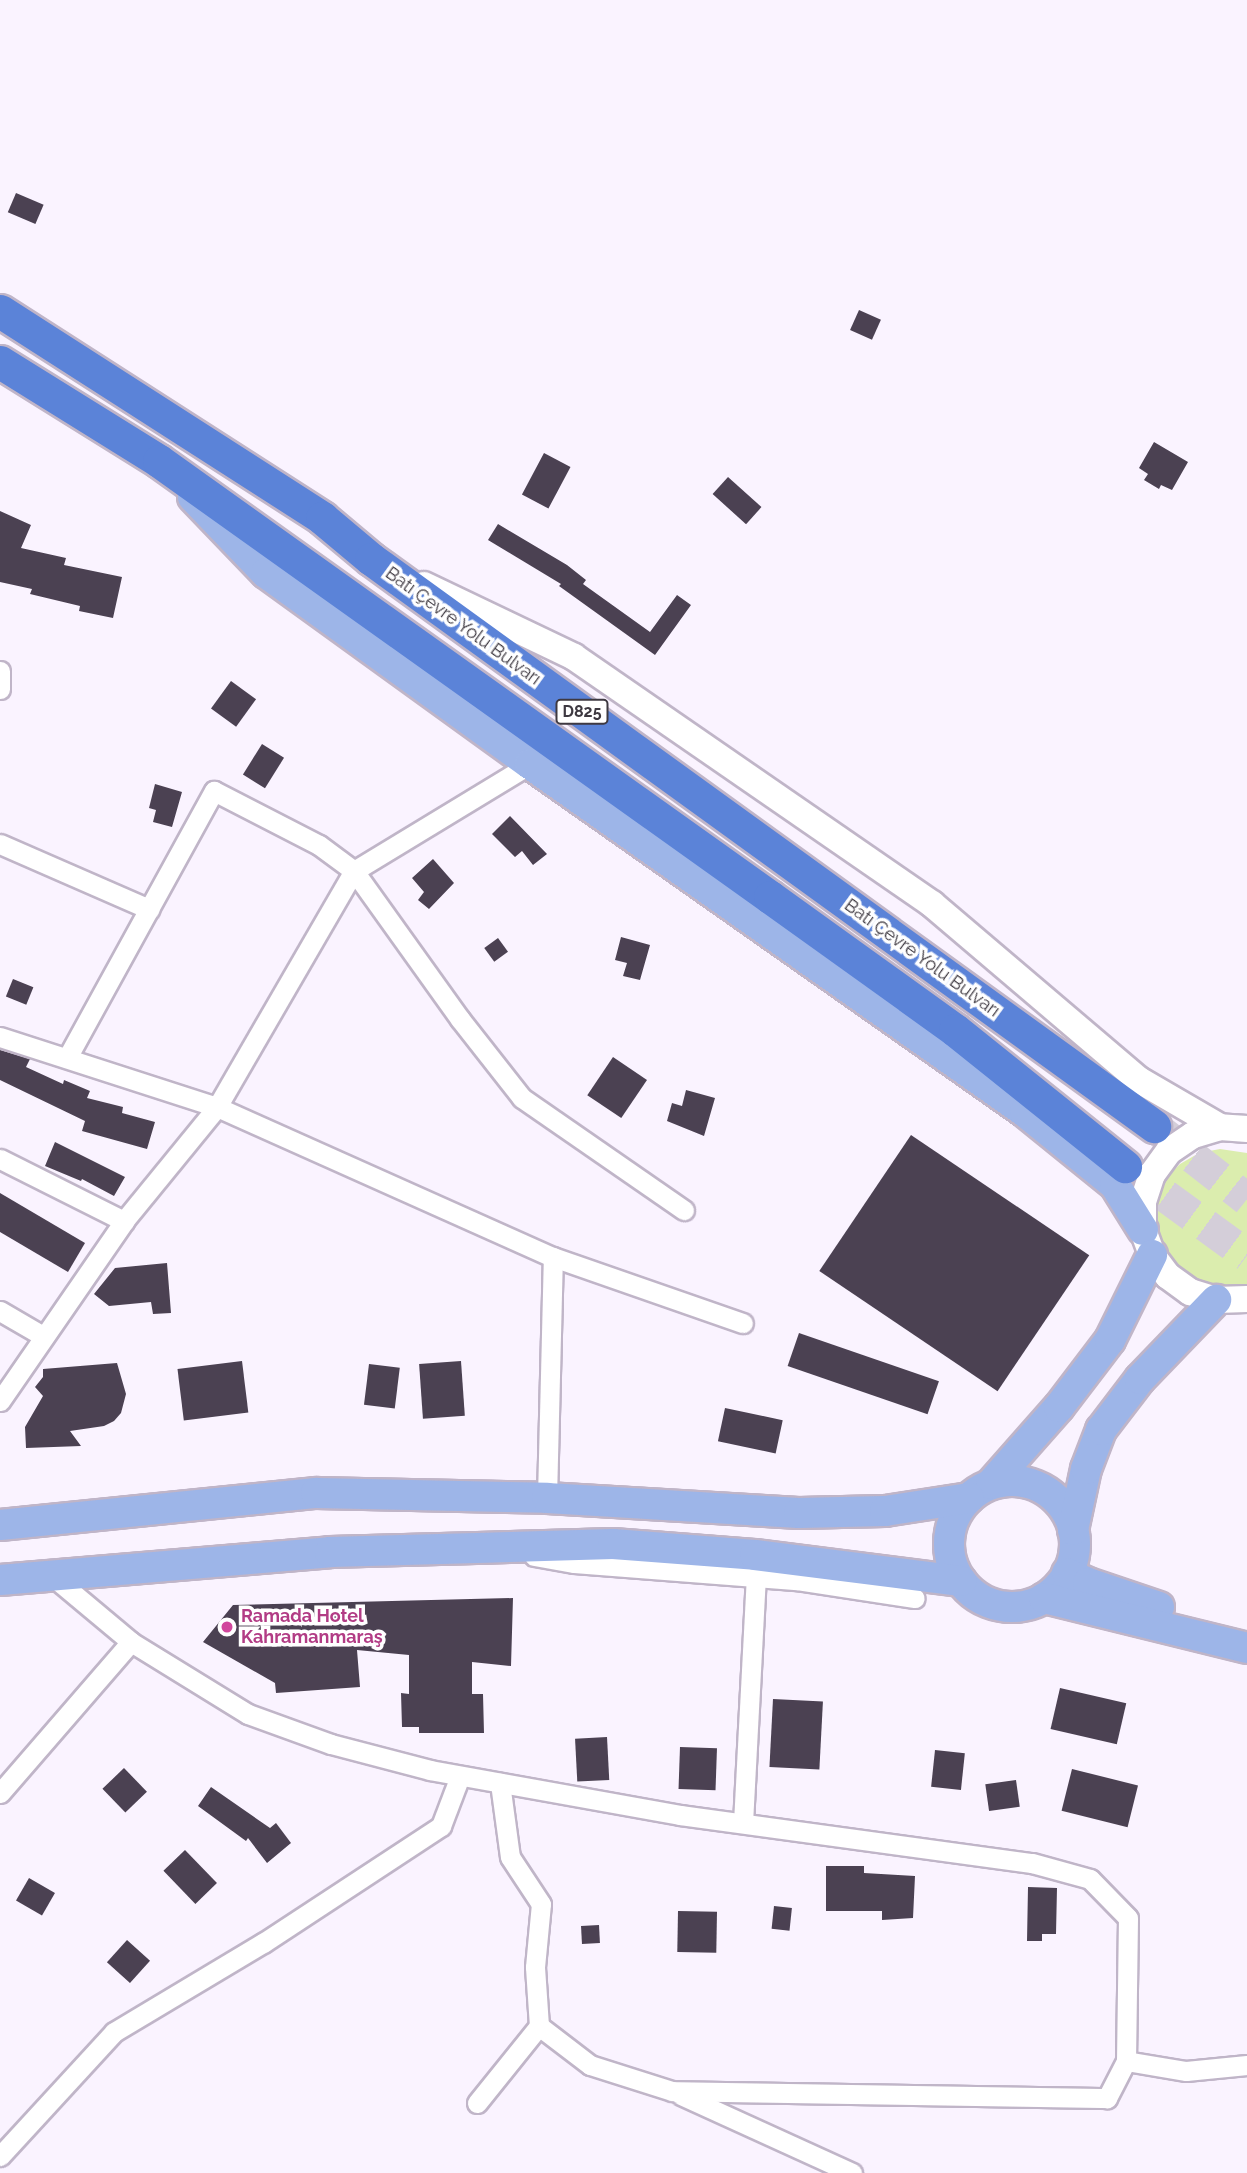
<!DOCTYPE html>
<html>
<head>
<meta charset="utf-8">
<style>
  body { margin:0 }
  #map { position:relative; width:1247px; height:2173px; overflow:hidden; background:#faf3ff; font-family:Raleway,sans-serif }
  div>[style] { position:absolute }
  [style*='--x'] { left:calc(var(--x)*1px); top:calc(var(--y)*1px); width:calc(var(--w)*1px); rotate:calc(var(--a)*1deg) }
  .green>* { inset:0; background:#dbedae }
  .building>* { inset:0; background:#4b4152; transform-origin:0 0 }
  .highway-tunnel>* { height:33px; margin-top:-16.5px; transform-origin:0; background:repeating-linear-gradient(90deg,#d4ced9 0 33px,transparent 0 50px) }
  .roads { filter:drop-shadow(2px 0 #c0b5c8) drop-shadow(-2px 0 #c0b5c8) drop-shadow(0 2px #c0b5c8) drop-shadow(0 -2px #c0b5c8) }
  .street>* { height:19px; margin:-9.5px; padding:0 9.5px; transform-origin:9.5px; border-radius:9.5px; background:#fff }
  .secondary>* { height:26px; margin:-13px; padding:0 13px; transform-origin:13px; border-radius:13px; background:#fff }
  .primary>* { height:30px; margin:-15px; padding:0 15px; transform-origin:15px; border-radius:15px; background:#9db5e8 }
  .primary>.ring { margin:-15px; padding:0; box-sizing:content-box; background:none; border:30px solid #9db5e8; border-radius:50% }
  .highway>* { height:33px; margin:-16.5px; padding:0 16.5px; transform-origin:16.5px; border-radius:16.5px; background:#5b83d8 }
  .dots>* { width:19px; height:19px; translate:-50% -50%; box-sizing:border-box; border:4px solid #fff; border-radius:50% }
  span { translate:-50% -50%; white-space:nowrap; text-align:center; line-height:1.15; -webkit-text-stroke:7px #fff; paint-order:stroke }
  .shield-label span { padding:2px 5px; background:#fff; border:2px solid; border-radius:5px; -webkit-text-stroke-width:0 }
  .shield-label { font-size:16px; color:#3e3941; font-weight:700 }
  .street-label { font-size:18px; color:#3e3941 }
  .hotel-label { font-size:18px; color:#b23c85; font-weight:700 }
  .left { translate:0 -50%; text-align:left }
</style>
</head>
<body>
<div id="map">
  <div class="green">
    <i style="clip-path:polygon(1220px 1149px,1247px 1153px,1247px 1284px,1228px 1288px,1204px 1286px,1182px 1275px,1167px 1260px,1153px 1220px,1156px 1199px,1165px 1179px,1180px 1164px,1199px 1153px)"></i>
  </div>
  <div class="building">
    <i style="left:16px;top:193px;width:30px;height:21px;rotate:23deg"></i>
    <i style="left:859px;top:310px;width:24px;height:22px;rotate:24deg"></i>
    <i style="clip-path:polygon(1154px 442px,1188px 462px,1172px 490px,1161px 485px,1159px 489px,1144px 480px,1148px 474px,1139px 468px)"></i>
    <i style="left:544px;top:453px;width:30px;height:47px;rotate:28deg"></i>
    <i style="left:728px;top:477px;width:45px;height:23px;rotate:42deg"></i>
    <i style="clip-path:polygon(0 511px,31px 525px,21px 548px,66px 558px,64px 565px,122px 577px,113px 618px,79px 611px,80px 606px,30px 594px,32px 589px,0 582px)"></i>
    <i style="clip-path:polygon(498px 524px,567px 565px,586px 580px,583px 584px,650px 632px,677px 595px,691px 605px,655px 655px,559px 586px,561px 584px,488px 540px)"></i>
    <i style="left:231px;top:681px;width:31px;height:34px;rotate:36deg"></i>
    <i style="left:262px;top:744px;width:26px;height:36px;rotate:32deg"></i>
    <i style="clip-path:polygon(155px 784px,182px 792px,172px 827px,153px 822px,156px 810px,149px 808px)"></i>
    <i style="clip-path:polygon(510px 816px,547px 854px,533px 865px,522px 851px,515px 857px,492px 834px)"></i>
    <i style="clip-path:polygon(433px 859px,454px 883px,429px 909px,418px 900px,424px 892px,412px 878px)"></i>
    <i style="clip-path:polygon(621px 937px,650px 945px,640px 980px,623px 976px,627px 963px,615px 960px)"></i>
    <i style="left:498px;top:938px;width:17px;height:17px;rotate:54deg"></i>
    <i style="left:13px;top:979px;width:22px;height:19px;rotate:22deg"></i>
    <i style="clip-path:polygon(0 1050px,30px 1059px,26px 1067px,63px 1084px,64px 1080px,90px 1091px,87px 1098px,123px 1107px,122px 1113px,155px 1122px,147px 1149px,82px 1131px,85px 1121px,0 1080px)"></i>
    <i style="left:613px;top:1057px;width:41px;height:46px;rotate:34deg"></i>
    <i style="clip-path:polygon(686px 1090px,715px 1098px,704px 1136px,667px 1121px,672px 1103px,682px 1106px)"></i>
    <i style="left:911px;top:1135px;width:215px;height:164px;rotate:34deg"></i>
    <i style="clip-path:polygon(55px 1142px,125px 1177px,114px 1196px,82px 1179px,81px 1181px,45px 1166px)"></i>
    <i style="clip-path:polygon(0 1193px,85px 1243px,68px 1272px,0 1232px)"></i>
    <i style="clip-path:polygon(167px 1263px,171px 1313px,153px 1314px,151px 1302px,109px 1306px,94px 1294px,115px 1268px)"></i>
    <i style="left:799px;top:1333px;width:148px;height:35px;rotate:19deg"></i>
    <i style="left:242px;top:1361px;width:52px;height:65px;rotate:83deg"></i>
    <i style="left:461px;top:1361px;width:55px;height:42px;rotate:86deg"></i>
    <i style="clip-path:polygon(117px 1363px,126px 1394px,121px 1413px,114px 1421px,104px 1426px,70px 1431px,81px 1446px,26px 1448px,25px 1427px,43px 1396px,35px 1387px,43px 1377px,43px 1369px)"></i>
    <i style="left:369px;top:1364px;width:31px;height:41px;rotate:7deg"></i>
    <i style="left:725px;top:1408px;width:59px;height:34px;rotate:12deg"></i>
    <i style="clip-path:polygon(513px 1598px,511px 1666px,472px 1662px,472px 1694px,483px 1694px,484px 1733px,419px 1733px,419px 1727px,402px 1727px,401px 1693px,409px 1694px,409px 1655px,357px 1650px,360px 1687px,276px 1693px,275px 1683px,203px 1642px,233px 1605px)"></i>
    <i style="left:1060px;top:1688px;width:68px;height:42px;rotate:13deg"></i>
    <i style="left:773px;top:1699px;width:50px;height:68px;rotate:3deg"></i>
    <i style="left:607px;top:1737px;width:43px;height:32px;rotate:87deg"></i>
    <i style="left:680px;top:1747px;width:37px;height:42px;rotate:2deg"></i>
    <i style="left:935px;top:1750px;width:30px;height:37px;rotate:6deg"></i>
    <i style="left:124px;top:1768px;width:33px;height:30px;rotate:46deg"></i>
    <i style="left:1072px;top:1769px;width:68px;height:43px;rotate:14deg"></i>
    <i style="left:1016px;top:1780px;width:27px;height:31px;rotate:82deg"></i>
    <i style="clip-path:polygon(211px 1787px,270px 1828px,276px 1823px,291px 1843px,267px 1863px,248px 1838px,246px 1841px,198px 1806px)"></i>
    <i style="left:185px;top:1850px;width:46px;height:30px;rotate:46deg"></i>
    <i style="clip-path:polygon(826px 1866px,864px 1866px,864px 1873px,915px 1876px,913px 1918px,882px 1920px,882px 1911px,826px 1911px)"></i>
    <i style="left:29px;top:1878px;width:30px;height:26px;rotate:30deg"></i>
    <i style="clip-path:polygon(1028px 1887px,1057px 1888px,1056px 1934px,1042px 1934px,1042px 1941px,1027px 1941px)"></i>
    <i style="left:774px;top:1906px;width:18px;height:23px;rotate:6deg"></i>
    <i style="left:678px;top:1911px;width:39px;height:41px;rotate:1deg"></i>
    <i style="left:599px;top:1925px;width:18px;height:18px;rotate:87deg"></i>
    <i style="left:127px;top:1940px;width:31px;height:30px;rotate:42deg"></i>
  </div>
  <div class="highway-tunnel">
    <i style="--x:1154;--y:1126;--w:118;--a:38.1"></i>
    <i style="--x:1125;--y:1166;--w:151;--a:36.1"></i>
  </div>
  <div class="roads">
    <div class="street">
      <i style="--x:0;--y:671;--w:18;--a:90"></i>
      <i style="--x:0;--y:844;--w:163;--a:23.6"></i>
      <i style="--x:0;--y:1037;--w:228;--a:17.9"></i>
      <i style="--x:217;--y:1107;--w:368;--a:24.1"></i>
      <i style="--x:553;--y:1257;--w:201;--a:19.2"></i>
      <i style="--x:67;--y:1058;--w:305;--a:-61.2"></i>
      <i style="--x:214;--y:791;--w:118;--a:27.2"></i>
      <i style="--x:319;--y:845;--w:44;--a:36.6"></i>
      <i style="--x:354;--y:871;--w:182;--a:54.4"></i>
      <i style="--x:460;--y:1019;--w:100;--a:51.9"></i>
      <i style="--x:522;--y:1098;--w:197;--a:34.7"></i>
      <i style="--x:0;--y:1159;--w:139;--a:26.6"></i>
      <i style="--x:0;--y:1311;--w:50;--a:30.2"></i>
      <i style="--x:0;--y:1401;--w:219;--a:-55.4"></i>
      <i style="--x:124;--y:1221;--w:147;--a:-50.8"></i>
      <i style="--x:217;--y:1107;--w:273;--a:-59.9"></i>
      <i style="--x:354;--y:871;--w:206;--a:-31.3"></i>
      <i style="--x:547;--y:1498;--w:241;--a:-88.6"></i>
      <i style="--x:534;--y:1556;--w:41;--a:9.9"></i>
      <i style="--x:574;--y:1563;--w:224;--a:4.4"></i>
      <i style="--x:797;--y:1580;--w:119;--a:8.7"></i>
      <i style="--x:51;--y:1575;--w:104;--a:39.9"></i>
      <i style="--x:131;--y:1642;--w:137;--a:31.6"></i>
      <i style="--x:248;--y:1714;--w:88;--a:19.9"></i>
      <i style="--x:331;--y:1744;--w:102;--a:14.7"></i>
      <i style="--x:430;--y:1770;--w:254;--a:10.2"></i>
      <i style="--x:680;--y:1815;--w:355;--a:7.8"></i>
      <i style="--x:1032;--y:1863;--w:60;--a:15.4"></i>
      <i style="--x:1090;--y:1879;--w:54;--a:45.7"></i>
      <i style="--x:1128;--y:1918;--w:143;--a:90.8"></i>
      <i style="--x:1126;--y:2061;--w:42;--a:117.2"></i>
      <i style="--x:1107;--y:2098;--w:435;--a:-179.1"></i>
      <i style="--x:672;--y:2091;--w:86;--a:-162.4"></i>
      <i style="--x:590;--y:2065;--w:64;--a:-142.6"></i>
      <i style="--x:0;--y:1793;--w:200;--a:-49.1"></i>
      <i style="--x:743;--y:1823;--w:246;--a:-87"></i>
      <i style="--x:1126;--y:2061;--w:61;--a:9.5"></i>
      <i style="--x:1186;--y:2071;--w:61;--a:-5.6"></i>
      <i style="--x:681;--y:2095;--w:188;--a:24.5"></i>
      <i style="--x:477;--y:2103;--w:99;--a:-51.2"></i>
      <i style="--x:539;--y:2026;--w:59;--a:-93.9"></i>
      <i style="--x:535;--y:1967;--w:63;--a:-84.6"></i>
      <i style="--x:541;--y:1904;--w:56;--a:-123.4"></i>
      <i style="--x:510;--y:1857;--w:75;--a:-97.7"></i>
      <i style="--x:0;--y:2156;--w:168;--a:-47.4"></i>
      <i style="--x:114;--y:2032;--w:174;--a:-30.9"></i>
      <i style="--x:263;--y:1943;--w:213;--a:-33.3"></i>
      <i style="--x:441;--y:1826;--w:53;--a:-69.2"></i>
    </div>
    <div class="secondary">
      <i style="--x:424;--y:585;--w:166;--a:25.6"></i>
      <i style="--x:574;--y:657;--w:435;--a:34.6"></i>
      <i style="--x:932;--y:904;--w:272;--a:40.4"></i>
      <i style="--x:1139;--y:1080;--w:94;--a:30.1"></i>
      <i style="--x:1247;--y:1129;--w:27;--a:-176"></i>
      <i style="--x:1220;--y:1127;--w:28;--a:163"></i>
      <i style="--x:1193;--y:1135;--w:29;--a:146"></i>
      <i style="--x:1169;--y:1151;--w:29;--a:126"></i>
      <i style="--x:1152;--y:1174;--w:28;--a:108"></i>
      <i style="--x:1143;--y:1201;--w:29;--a:90"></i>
      <i style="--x:1143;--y:1230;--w:27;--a:70"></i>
      <i style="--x:1152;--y:1255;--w:26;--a:53"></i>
      <i style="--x:1168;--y:1276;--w:27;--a:36"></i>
      <i style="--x:1190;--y:1292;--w:27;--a:17"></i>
      <i style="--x:1216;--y:1300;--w:31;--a:-2"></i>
    </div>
    <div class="primary">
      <i style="--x:193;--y:497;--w:105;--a:46.2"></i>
      <i style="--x:266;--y:573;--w:326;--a:35.9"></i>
      <i style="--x:530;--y:764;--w:605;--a:35.11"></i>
      <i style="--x:1025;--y:1112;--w:116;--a:39"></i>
      <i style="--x:1115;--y:1185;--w:53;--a:58.1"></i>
      <i class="ring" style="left:949px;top:1481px;width:96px;height:96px"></i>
      <i style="--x:991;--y:1484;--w:103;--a:-48.6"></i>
      <i style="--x:1059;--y:1407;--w:84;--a:-52.7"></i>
      <i style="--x:1110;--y:1340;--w:95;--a:-63.7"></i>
      <i style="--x:0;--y:1525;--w:318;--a:-5.8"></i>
      <i style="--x:316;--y:1493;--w:231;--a:1.2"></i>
      <i style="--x:547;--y:1498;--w:252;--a:3.4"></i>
      <i style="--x:799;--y:1513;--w:86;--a:-1.3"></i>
      <i style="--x:885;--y:1511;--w:85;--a:-8.8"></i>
      <i style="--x:1073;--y:1530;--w:62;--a:-78"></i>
      <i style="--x:1086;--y:1469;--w:42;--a:-69"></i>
      <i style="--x:1101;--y:1430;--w:64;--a:-52.6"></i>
      <i style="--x:1140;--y:1379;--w:110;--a:-46.1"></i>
      <i style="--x:1067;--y:1573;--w:23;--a:25"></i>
      <i style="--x:1088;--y:1583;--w:75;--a:18.7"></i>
      <i style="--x:0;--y:1580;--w:331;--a:-4.8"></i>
      <i style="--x:330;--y:1552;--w:283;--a:-1.6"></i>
      <i style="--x:613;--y:1544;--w:142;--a:4.4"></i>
      <i style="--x:755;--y:1555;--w:208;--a:7.2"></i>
      <i style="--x:1044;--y:1598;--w:209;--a:13.8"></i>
    </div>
    <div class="highway">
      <i style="--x:0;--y:311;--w:383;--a:32.7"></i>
      <i style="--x:322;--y:518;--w:64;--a:39.9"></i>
      <i style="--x:371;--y:559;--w:967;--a:35.91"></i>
      <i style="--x:0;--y:362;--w:187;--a:31.9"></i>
      <i style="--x:159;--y:461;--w:751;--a:35.51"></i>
      <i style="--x:770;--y:897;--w:228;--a:35.7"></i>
      <i style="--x:955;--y:1030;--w:218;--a:38.7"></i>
    </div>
  </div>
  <div class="dots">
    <i style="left:227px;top:1627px;background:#d1479c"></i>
  </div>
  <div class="shield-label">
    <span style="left:582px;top:712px">D825</span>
  </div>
  <div class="street-label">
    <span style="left:463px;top:626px;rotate:36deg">Batı Çevre Yolu Bulvarı</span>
    <span style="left:922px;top:958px;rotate:36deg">Batı Çevre Yolu Bulvarı</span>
  </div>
  <div class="hotel-label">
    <span class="left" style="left:241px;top:1627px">Ramada Hotel<br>Kahramanmaraş</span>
  </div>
</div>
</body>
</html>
